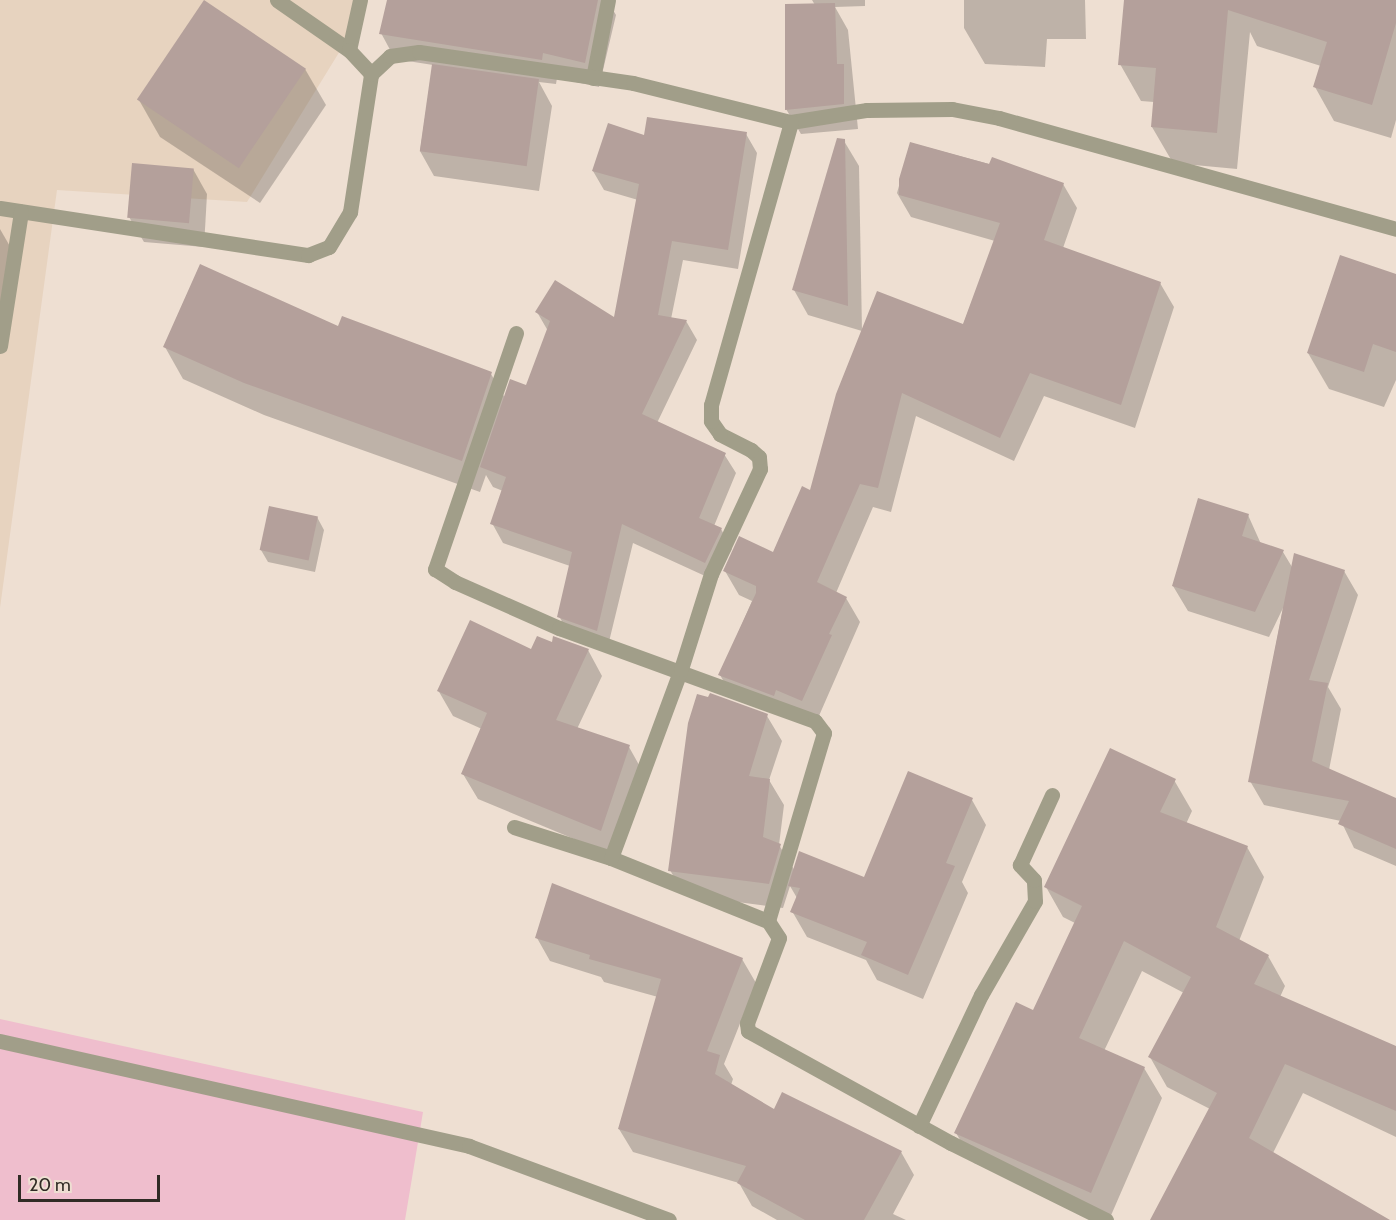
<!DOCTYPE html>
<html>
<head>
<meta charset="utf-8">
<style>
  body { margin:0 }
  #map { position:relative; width:1396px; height:1220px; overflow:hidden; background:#eedfd2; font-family:Cabin,sans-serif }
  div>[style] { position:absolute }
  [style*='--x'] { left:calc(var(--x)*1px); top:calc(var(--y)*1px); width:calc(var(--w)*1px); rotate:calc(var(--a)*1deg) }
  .built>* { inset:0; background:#e7d3bf }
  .green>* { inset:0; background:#efbecd }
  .shadow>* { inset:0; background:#0003 }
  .building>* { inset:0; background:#b4a09b; transform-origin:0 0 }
  .service>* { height:15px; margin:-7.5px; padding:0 7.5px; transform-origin:7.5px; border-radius:7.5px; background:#a19e89 }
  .minor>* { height:15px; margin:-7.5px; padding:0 7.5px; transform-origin:7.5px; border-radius:7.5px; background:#a19e89 }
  span { translate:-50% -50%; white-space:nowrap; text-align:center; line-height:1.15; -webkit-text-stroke:6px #eedfd2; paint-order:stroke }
  .scale { position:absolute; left:18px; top:1175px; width:142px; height:27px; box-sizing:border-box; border:3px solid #302b25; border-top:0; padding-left:8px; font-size:18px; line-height:21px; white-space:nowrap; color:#302b25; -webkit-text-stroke:4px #eedfd2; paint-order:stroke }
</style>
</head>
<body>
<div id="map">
  <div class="built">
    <i style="clip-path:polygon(0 0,357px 0,351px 33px,247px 202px,57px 190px,0 608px)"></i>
  </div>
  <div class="green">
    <i style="clip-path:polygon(0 1019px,423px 1112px,405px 1220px,0 1220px)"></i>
  </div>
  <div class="shadow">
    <i style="clip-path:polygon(389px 0,607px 0,616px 15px,599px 87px,557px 78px,556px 84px,539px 82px,552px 106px,539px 191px,434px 176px,420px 151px,433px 65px,395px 59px,381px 33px)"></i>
    <i style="clip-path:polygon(812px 0,865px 0,865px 6px,835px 7px,848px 30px,858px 129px,801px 134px,786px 109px,815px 5px)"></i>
    <i style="clip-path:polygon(964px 0,1085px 0,1086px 39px,1047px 39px,1045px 67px,985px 64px,964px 28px)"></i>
    <i style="clip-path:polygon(1125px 0,1396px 0,1396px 120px,1391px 138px,1334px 121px,1315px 87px,1321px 66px,1257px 46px,1250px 32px,1237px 169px,1173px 163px,1152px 127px,1154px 102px,1141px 101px,1120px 64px)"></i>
    <i style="clip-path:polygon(305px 69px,326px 105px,260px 203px,160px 137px,139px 100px)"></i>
    <i style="clip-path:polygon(746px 134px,757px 153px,738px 269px,683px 260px,671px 319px,686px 321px,697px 340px,657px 423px,724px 454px,736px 473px,714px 526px,721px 529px,732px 549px,716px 581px,633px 543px,607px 650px,570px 636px,559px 616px,570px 566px,503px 543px,492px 523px,503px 491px,493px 487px,486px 475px,480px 492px,264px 415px,183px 379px,165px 347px,339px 328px,491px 374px,505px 398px,527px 387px,548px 331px,537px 312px,615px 319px,638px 200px,604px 190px,593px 171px,646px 137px)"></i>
    <i style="clip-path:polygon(844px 141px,859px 166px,862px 331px,808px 315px,794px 290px)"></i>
    <i style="clip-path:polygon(911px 143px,1063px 184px,1077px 208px,1063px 248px,1160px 283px,1174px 307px,1135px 428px,1044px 396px,1014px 461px,916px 416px,891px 512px,873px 507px,836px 593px,846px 598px,860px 622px,815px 725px,734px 699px,720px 675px,752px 601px,739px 595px,725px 571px,774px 554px,811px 492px,963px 325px,995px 241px,911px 217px,897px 193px)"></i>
    <i style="clip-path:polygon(193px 169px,207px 194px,204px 247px,144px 242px,129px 217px)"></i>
    <i style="clip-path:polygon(0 229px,15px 255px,0 314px)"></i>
    <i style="clip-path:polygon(1396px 275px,1396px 380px,1384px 407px,1329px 389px,1308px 353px)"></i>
    <i style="clip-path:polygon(1248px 515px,1261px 544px,1283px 552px,1292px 567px,1344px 571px,1358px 595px,1328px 687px,1341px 709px,1329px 770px,1396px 800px,1396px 866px,1354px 848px,1341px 821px,1264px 805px,1250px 781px,1283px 608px,1269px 637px,1188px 611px,1173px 586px)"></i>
    <i style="clip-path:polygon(317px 517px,324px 530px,315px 572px,268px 562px,261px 550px)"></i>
    <i style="clip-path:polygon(553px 645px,588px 650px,602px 676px,577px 729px,629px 747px,643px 772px,615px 856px,478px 799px,463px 774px,482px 729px,453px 716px,438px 690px)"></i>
    <i style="clip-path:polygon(767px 716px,782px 741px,769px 780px,784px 805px,779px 845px,795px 871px,864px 879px,972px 800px,986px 825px,962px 882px,968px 893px,923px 999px,877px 980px,866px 960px,807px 937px,792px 911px,797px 898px,790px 886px,783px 908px,684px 895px,670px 870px)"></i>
    <i style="clip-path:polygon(1174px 780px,1192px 811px,1186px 824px,1247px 847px,1264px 877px,1239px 941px,1268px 956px,1285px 986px,1280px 997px,1396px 1055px,1396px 1137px,1303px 1093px,1273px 1153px,1380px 1220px,1152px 1220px,1210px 1109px,1167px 1087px,1150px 1057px,1184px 993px,1142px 971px,1104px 1051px,1144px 1068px,1162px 1098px,1109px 1220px,974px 1163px,956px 1133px,1034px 1012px,1075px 923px,1063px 917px,1046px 887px)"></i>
    <i style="clip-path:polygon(537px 938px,742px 959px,756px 983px,724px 1064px,733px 1079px,731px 1085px,774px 1112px,901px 1152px,914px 1175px,893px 1214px,906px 1220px,777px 1220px,752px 1206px,739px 1183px,633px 1152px,619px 1129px,658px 997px,604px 982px,601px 977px,550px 961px)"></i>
  </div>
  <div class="building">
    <i style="left:204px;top:0;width:123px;height:120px;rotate:34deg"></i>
    <i style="clip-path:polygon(387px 0,598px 0,585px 63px,543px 53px,542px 60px,379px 34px)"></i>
    <i style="clip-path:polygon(1124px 0,1396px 0,1396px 23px,1372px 105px,1313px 87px,1327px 42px,1228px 10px,1217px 133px,1151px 127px,1156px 68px,1118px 65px)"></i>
    <i style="clip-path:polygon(835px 3px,837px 64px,844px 64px,844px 104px,785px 110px,785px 4px)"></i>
    <i style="left:432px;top:64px;width:108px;height:88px;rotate:8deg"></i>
    <i style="clip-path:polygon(647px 117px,747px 132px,728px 250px,672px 241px,658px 315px,687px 320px,642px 414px,726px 453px,699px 518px,722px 528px,705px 563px,622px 524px,597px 631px,557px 617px,572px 552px,490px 524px,506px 477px,480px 467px,510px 379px,526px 385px,550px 321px,535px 312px,555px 280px,614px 317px,639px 184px,592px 171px,608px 123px,644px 135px)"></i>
    <i style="clip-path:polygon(837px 138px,845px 139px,848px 306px,792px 290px)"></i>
    <i style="clip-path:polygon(910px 142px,989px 164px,992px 157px,1064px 183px,1044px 240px,1161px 282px,1121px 405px,1030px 373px,1000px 438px,902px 393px,878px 488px,860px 484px,817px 582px,847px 597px,829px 634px,832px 635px,802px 701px,776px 690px,774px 696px,718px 675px,756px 593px,756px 586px,723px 571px,739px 536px,773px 552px,802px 486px,810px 490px,836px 394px,877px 291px,963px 324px,1000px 223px,899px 195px,899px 179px)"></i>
    <i style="left:132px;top:163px;width:62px;height:55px;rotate:5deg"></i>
    <i style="clip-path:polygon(1340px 255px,1396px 274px,1396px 352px,1373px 344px,1364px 372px,1307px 353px)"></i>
    <i style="clip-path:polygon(200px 264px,338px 326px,342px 316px,492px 372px,462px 461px,244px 383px,163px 347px)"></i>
    <i style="clip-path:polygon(1198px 498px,1249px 514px,1242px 536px,1284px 550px,1255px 612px,1172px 586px)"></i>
    <i style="left:269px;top:506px;width:50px;height:45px;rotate:12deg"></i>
    <i style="clip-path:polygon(1294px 553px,1345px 570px,1309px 680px,1328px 683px,1312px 761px,1396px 798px,1396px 849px,1338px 824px,1349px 801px,1248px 782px)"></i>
    <i style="clip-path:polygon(470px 620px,531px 649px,537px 636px,552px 642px,553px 636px,589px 649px,556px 720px,630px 745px,601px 831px,461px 774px,487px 713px,437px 691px)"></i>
    <i style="clip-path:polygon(710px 693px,768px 714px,749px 776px,770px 779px,763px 837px,781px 844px,769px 884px,668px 871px,688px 723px,697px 694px,708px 697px)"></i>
    <i style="clip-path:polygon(1110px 748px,1176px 779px,1160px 812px,1248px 846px,1216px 927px,1269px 955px,1254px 984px,1396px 1046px,1396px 1111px,1285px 1064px,1249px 1138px,1390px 1220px,1150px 1220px,1217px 1093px,1148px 1057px,1191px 977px,1124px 941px,1079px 1038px,1145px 1067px,1091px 1193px,954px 1133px,1016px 1002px,1033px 1010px,1082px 906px,1044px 887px)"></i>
    <i style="clip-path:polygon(908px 771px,973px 798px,946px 863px,955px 866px,908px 975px,861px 955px,867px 942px,790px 912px,800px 888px,788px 886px,799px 851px,864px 877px)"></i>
    <i style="clip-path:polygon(552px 883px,743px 958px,707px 1051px,720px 1055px,715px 1074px,774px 1109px,782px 1092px,902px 1151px,864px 1220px,805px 1220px,737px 1183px,746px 1166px,618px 1129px,661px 979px,589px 959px,590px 955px,535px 938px)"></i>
  </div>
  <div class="service">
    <i style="--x:277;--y:0;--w:88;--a:34.8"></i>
  </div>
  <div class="minor">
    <i style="--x:360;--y:0;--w:51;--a:102.4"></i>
    <i style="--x:349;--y:50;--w:33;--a:47"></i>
    <i style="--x:593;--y:78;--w:79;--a:-79.1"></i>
    <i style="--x:0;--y:208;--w:312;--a:8.7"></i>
    <i style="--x:308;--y:255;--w:22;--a:-21"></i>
    <i style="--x:329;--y:247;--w:41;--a:-59"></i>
    <i style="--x:350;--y:212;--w:140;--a:-81.3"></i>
    <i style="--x:371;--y:74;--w:26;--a:-43"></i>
    <i style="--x:390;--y:56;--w:29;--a:-8"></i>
    <i style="--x:419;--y:52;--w:216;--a:8.2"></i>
    <i style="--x:633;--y:83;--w:163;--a:13.9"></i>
    <i style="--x:791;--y:122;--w:77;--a:-9"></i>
    <i style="--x:867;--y:110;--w:85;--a:-0.7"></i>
    <i style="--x:952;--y:109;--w:48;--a:10.8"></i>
    <i style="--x:999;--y:118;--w:412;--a:15.6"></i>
    <i style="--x:516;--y:333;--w:250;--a:108.9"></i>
    <i style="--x:435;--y:569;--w:24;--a:33"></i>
    <i style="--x:455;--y:582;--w:114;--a:23.9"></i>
    <i style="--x:559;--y:628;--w:272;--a:20"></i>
    <i style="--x:815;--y:721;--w:15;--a:53"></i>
    <i style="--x:824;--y:733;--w:196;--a:106.6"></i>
    <i style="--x:0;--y:346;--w:136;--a:-81.1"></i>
    <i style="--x:514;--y:827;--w:102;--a:17.7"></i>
    <i style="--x:611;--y:858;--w:169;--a:21.9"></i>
    <i style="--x:768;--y:921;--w:20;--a:57"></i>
    <i style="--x:779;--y:938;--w:91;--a:110.6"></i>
    <i style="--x:747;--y:1023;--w:8;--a:83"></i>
    <i style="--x:748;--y:1031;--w:232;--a:28.9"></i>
    <i style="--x:951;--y:1143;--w:173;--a:26.4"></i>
    <i style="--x:611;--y:858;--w:202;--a:-69.7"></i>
    <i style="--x:681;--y:669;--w:100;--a:-72.5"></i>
    <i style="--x:711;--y:574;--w:116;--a:-65"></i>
    <i style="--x:760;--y:469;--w:12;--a:-95"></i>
    <i style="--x:759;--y:457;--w:11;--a:-139"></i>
    <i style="--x:751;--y:450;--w:35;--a:-153"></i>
    <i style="--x:720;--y:434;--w:16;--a:-125"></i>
    <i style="--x:711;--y:421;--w:16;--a:-90"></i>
    <i style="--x:711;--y:405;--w:294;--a:-74.2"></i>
    <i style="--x:0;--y:1041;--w:481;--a:12.6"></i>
    <i style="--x:469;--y:1146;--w:213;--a:20.3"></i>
    <i style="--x:919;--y:1126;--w:145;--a:-64.7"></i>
    <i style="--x:981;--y:995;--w:108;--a:-60.1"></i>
    <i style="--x:1035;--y:901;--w:21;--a:-93"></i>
    <i style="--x:1034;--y:880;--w:21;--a:-133"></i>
    <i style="--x:1020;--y:865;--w:77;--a:-65.4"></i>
  </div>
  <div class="scale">20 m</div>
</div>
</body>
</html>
